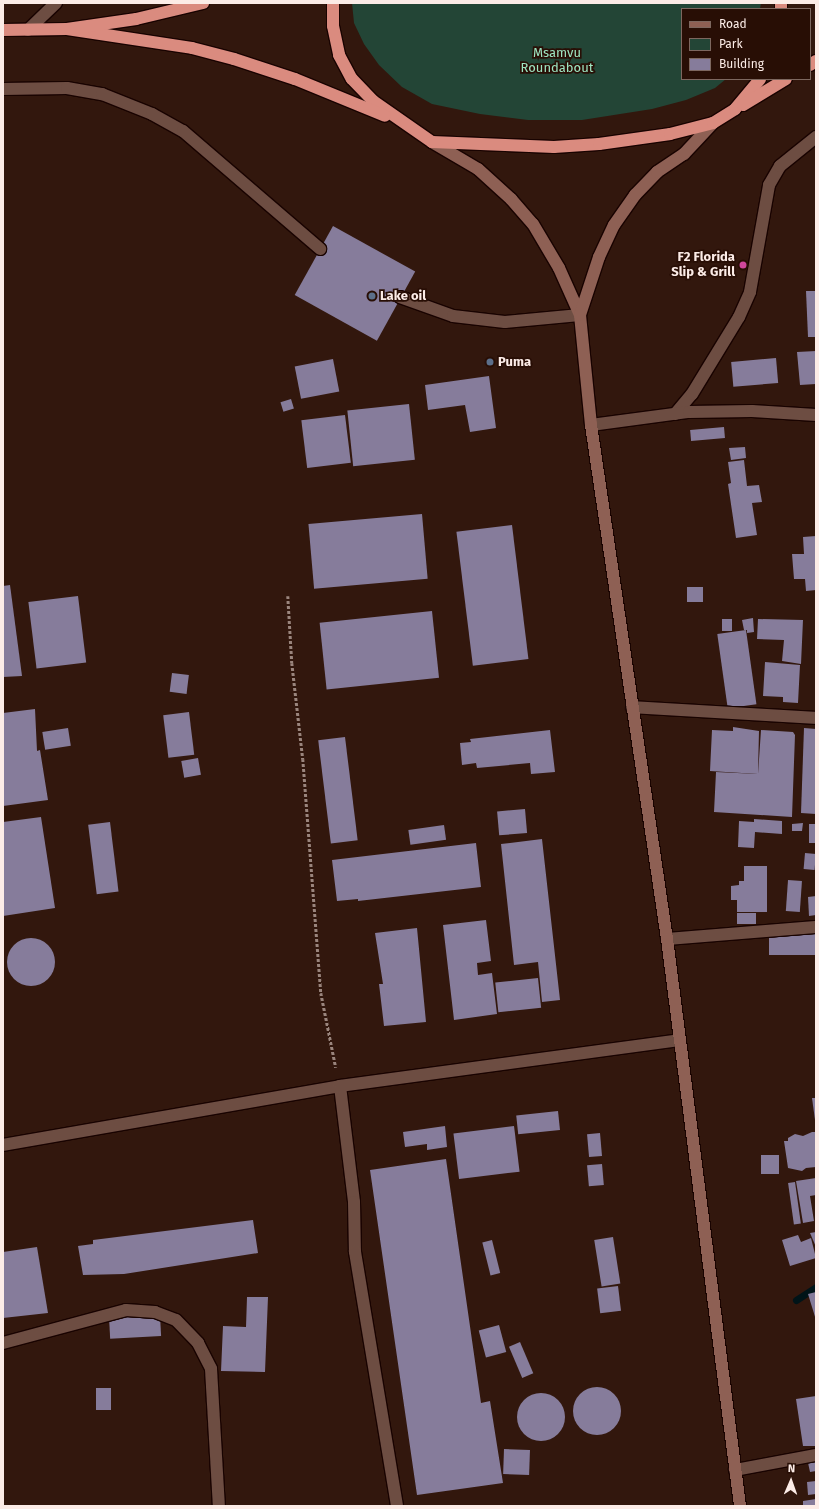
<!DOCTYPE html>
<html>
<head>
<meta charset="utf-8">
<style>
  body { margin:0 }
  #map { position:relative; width:819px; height:1509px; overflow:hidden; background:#32170d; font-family:"Fira Sans",sans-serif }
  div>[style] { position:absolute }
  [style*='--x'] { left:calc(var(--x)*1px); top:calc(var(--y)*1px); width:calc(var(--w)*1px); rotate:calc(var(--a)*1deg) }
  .green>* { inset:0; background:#234536 }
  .stream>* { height:7px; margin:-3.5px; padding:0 3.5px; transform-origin:3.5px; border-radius:3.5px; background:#001418 }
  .building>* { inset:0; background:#867c9b; transform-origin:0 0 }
  .round { border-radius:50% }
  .path>* { height:2.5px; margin-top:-1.25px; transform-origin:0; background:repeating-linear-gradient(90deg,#9a857d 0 3px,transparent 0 5px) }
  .roads { filter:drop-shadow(1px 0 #190300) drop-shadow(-1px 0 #190300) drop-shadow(0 1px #190300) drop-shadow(0 -1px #190300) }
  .lane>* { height:12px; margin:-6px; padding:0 6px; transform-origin:6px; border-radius:6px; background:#6d4d42 }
  .street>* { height:12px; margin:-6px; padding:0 6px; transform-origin:6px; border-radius:6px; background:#6d4d42 }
  .secondary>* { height:12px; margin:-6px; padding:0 6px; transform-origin:6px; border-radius:6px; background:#8e6054 }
  .highway>* { height:12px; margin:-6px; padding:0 6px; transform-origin:6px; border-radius:6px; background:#da8b7f }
  .dots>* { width:11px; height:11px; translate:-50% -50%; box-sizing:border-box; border:2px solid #280e05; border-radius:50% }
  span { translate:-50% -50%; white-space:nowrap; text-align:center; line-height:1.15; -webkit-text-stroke:3.5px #280e05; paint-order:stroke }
  .park-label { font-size:13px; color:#9de5c2 }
  .poi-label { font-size:13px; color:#fcece7; font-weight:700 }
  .right { translate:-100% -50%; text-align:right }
  .left { translate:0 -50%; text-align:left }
  .frame { position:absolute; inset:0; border:4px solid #fcece7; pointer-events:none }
  .legend { position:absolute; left:681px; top:8px; width:130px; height:72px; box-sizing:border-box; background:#280e05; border:1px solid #7d675f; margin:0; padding:5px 7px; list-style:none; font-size:12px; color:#fcece7 }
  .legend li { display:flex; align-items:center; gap:8px; height:20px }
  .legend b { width:20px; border:1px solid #7d675f }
  .north { position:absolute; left:771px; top:1461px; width:40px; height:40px; -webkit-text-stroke:3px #280e05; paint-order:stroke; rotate:2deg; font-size:11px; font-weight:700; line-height:16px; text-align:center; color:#fcece7 }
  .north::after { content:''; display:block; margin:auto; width:14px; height:18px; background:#fcece7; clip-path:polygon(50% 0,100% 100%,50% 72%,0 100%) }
</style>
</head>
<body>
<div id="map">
  <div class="green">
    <i style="clip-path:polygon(352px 3px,761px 3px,760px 9px,682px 9px,682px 79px,726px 79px,715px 88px,686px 100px,652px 109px,582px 120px,528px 120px,480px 114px,432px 104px,402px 87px,379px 65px,364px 44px,354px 23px)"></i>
  </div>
  <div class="stream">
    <i style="--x:796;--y:1300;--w:24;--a:-33"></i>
  </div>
  <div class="building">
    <i style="left:333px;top:226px;width:94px;height:79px;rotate:29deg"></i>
    <i style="clip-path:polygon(806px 291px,816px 291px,816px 337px,808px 337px)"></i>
    <i style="clip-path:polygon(816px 351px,816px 384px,800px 385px,797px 352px)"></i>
    <i style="left:776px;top:358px;width:25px;height:45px;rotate:85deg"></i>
    <i style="left:333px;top:359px;width:33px;height:39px;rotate:79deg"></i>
    <i style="clip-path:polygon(489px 376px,496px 428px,470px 432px,465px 405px,428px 410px,425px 385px)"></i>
    <i style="left:291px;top:399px;width:10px;height:11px;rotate:73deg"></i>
    <i style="left:409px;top:404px;width:56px;height:62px;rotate:84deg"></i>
    <i style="left:345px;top:415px;width:48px;height:44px;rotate:83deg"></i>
    <i style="left:724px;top:427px;width:11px;height:34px;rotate:85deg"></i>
    <i style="clip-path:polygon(745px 447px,746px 458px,731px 460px,729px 448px)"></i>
    <i style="clip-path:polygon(744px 460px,747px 486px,759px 485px,762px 502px,752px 503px,757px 535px,736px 538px,728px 484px,731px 483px,728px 462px)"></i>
    <i style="left:422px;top:514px;width:65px;height:114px;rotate:85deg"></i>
    <i style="left:512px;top:525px;width:135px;height:56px;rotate:83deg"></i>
    <i style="clip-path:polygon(816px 536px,816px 590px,806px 591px,805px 579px,794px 579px,792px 554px,804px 554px,803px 537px)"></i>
    <i style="clip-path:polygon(10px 585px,22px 676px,3px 677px,3px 586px)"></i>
    <i style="left:703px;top:587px;width:15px;height:16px;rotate:90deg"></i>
    <i style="left:78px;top:596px;width:67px;height:50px;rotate:83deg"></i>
    <i style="left:432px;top:611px;width:67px;height:113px;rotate:84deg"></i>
    <i style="clip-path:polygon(753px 618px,754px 632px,747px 633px,747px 630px,744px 630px,742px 620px)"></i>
    <i style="left:722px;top:619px;width:10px;height:12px"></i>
    <i style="clip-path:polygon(758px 619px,803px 620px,801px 664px,782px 661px,784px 640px,757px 639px)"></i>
    <i style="left:746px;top:630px;width:75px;height:29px;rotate:82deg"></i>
    <i style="clip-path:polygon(765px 662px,800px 665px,798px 703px,783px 702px,783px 697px,763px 696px)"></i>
    <i style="left:172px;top:673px;width:17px;height:19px;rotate:7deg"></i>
    <i style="clip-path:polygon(35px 709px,37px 751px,40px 750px,48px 800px,3px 806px,3px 713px)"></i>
    <i style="left:189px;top:712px;width:43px;height:26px;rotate:83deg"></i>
    <i style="clip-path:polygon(733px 727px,759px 731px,758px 774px,710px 771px,712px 730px,733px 731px)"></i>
    <i style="left:68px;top:728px;width:18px;height:26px;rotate:81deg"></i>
    <i style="clip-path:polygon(804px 728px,816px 729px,816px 814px,801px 813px)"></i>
    <i style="clip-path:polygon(550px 730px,555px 772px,531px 774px,530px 763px,477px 768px,476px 763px,462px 765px,460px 743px,471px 742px,470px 739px)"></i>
    <i style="clip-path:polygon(761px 730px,793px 732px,795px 735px,792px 817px,714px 812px,716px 772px,758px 774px)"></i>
    <i style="left:345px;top:737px;width:104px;height:27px;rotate:83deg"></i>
    <i style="left:198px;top:758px;width:17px;height:17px;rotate:80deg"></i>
    <i style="left:525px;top:809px;width:24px;height:28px;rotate:85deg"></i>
    <i style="clip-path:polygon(41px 817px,55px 908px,3px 916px,3px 822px)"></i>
    <i style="clip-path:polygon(754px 819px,782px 821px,782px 834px,755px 832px,754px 848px,738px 847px,739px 821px,754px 822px)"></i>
    <i style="left:110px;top:822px;width:70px;height:22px;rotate:83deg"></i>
    <i style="clip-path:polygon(803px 823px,802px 831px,792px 831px,792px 824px)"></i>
    <i style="left:809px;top:824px;width:7px;height:19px"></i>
    <i style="left:444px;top:825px;width:15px;height:36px;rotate:82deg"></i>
    <i style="clip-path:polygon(542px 839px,560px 1000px,542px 1002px,538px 962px,514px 965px,501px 844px)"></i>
    <i style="clip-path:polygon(476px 843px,481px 887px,358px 901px,358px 899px,337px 901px,332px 860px)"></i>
    <i style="left:805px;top:853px;width:11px;height:16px;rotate:5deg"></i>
    <i style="clip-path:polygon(744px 866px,767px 866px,767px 912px,737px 912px,737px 900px,731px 900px,731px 886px,739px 885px,739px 881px,744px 881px)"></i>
    <i style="left:788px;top:880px;width:14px;height:31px;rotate:4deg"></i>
    <i style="clip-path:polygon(816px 896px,816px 915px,809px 916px,808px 897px)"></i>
    <i style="left:756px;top:913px;width:11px;height:19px;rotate:90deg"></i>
    <i style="clip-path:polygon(486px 920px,491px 961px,477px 963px,478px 975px,492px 973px,497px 1014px,454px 1020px,443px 925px)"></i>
    <i style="clip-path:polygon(417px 928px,426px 1022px,384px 1026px,379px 984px,383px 984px,375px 933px)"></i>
    <i style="left:769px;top:932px;width:47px;height:23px"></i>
    <i class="round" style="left:7px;top:938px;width:48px;height:48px"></i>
    <i style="left:538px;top:978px;width:30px;height:43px;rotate:84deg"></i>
    <i style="clip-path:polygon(812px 1098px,816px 1098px,816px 1120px,815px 1120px)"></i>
    <i style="left:558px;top:1111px;width:19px;height:42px;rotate:84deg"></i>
    <i style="clip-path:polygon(445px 1126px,447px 1147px,427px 1150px,427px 1144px,405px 1147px,403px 1132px)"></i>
    <i style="left:514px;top:1126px;width:46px;height:61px;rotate:83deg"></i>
    <i style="clip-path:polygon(812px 1132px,816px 1132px,816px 1167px,806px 1168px,802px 1171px,788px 1168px,784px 1141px,788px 1141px,788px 1138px,795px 1134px,803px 1136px)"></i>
    <i style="left:600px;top:1133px;width:23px;height:13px;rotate:85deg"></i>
    <i style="left:761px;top:1155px;width:18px;height:19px"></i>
    <i style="clip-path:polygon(446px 1159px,481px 1403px,490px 1401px,503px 1483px,417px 1495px,370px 1170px)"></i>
    <i style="left:602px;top:1164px;width:21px;height:15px;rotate:85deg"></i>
    <i style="clip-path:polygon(816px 1178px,816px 1195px,810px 1196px,814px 1221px,803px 1223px,796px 1181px)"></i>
    <i style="left:795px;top:1182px;width:42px;height:7px;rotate:82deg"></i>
    <i style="clip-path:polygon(253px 1220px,258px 1253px,124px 1274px,83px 1275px,78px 1246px,93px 1244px,93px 1240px)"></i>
    <i style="clip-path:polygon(816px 1232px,816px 1247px,810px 1233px)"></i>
    <i style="clip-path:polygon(798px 1235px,801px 1242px,811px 1238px,816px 1258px,790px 1266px,782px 1240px)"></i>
    <i style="left:613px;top:1237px;width:47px;height:19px;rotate:81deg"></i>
    <i style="left:492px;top:1240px;width:34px;height:10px;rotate:76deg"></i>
    <i style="clip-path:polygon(37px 1247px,48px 1313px,3px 1318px,3px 1252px)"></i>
    <i style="left:618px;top:1286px;width:25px;height:21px;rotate:83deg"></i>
    <i style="clip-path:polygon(816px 1292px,816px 1320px,808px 1294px)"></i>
    <i style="clip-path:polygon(247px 1297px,268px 1297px,265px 1372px,221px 1371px,223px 1326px,246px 1327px)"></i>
    <i style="left:160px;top:1315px;width:21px;height:51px;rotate:87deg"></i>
    <i style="left:499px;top:1325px;width:28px;height:21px;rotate:75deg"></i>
    <i style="left:520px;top:1342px;width:34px;height:12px;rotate:67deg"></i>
    <i class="round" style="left:573px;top:1387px;width:48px;height:48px"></i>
    <i style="left:96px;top:1388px;width:15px;height:22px"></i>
    <i class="round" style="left:517px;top:1393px;width:48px;height:48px"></i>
    <i style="clip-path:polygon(816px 1396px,816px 1446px,803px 1446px,796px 1399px)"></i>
    <i style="left:504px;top:1449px;width:26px;height:25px;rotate:2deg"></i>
    <i style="clip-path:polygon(816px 1457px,816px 1471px,810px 1472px,807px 1458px)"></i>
    <i style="clip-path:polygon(816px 1481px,816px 1494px,808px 1495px,807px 1482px)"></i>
    <i style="clip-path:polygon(816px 1499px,816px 1506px,803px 1506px,803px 1501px)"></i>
  </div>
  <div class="path">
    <i style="--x:288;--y:596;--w:67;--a:86.6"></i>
    <i style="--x:292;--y:663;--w:97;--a:83.5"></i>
    <i style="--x:303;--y:759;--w:235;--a:85.6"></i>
    <i style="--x:321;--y:993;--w:76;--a:78.7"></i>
  </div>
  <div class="roads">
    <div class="lane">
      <i style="--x:28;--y:30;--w:39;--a:-44"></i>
      <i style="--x:3;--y:89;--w:64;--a:-0.9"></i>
      <i style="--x:67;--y:88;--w:36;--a:10"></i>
      <i style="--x:102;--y:94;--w:54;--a:21.8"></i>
      <i style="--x:152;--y:114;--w:35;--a:29"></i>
      <i style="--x:183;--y:131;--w:181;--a:40.7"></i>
      <i style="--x:400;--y:297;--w:56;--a:19.7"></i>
      <i style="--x:453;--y:316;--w:52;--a:6.6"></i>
      <i style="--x:505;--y:322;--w:75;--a:-5.3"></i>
      <i style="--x:675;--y:414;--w:26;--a:-50"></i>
      <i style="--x:692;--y:394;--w:90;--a:-58.6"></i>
      <i style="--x:739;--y:317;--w:27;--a:-66"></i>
      <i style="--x:750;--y:292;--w:109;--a:-79.9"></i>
      <i style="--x:769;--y:185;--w:22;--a:-60"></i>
      <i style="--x:780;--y:166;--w:46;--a:-38.9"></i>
      <i style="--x:340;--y:1086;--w:117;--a:83.1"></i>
      <i style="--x:354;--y:1202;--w:50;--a:88.9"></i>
      <i style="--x:355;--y:1252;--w:257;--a:80.6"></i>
      <i style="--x:3;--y:1145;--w:342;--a:-9.9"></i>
      <i style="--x:340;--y:1086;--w:342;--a:-7.7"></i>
      <i style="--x:3;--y:1343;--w:127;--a:-15"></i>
      <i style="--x:126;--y:1310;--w:29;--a:4"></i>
      <i style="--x:155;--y:1312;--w:22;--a:21"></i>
      <i style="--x:176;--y:1320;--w:32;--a:46"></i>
      <i style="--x:198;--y:1343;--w:29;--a:63"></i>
      <i style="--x:211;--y:1369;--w:137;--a:86.7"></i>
    </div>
    <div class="street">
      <i style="--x:591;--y:425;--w:99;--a:-7.6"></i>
      <i style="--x:689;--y:412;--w:63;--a:-0.9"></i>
      <i style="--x:752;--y:411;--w:64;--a:3.6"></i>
      <i style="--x:632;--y:707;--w:184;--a:3.4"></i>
      <i style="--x:667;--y:939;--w:149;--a:-4.6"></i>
      <i style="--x:735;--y:1470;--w:82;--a:-10.5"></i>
    </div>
    <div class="secondary">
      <i style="--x:432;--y:142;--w:53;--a:30.4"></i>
      <i style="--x:478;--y:169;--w:45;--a:42.3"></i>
      <i style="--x:511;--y:199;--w:33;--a:49"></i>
      <i style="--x:533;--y:224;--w:51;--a:59.4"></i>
      <i style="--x:559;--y:268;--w:51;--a:65.9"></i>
      <i style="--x:580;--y:315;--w:111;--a:84.3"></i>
      <i style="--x:591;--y:425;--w:520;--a:81.59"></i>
      <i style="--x:667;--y:939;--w:572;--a:82.66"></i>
      <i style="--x:580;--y:315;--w:61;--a:-71.9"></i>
      <i style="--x:599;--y:257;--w:35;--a:-65"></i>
      <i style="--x:614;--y:225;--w:37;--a:-55"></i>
      <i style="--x:635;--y:195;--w:32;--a:-46"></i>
      <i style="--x:657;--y:172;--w:32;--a:-34"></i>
      <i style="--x:684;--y:154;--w:42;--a:-46.9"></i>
    </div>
    <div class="highway">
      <i style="--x:333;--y:3;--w:23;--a:90"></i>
      <i style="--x:333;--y:26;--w:30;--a:78"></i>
      <i style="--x:339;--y:55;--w:27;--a:62"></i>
      <i style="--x:352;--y:79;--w:30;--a:46"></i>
      <i style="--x:373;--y:101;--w:72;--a:34.8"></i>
      <i style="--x:432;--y:142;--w:122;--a:2.3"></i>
      <i style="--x:554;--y:147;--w:45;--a:-3.8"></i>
      <i style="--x:599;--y:144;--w:72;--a:-8"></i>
      <i style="--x:670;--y:134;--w:44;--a:-14.3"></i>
      <i style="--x:713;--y:123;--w:26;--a:-32"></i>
      <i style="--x:735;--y:109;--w:39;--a:-50"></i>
      <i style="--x:781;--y:3;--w:6;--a:90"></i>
      <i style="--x:67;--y:29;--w:126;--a:8.6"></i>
      <i style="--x:192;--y:48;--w:43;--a:14.7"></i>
      <i style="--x:234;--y:59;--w:64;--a:18.2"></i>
      <i style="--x:295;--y:79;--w:97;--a:22.3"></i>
      <i style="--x:3;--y:30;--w:64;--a:-0.9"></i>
      <i style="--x:67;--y:29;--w:70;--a:-8.2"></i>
      <i style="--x:136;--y:19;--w:69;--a:-13.4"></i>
      <i style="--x:810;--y:65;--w:7;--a:-34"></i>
      <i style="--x:743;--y:105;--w:50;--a:-31.2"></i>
    </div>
  </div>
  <div class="dots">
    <i style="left:743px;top:265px;background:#d1479c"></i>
    <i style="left:372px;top:296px;background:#5c6f8a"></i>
    <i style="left:490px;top:362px;background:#5c6f8a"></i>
  </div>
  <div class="park-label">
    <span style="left:557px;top:61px">Msamvu<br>Roundabout</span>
  </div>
  <div class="poi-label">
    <span class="right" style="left:735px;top:265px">F2 Florida<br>Slip &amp; Grill</span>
    <span class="left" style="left:380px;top:296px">Lake oil</span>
    <span class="left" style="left:498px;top:362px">Puma</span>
  </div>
  <div class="frame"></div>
  <ul class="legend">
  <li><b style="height:5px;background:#8e6054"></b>Road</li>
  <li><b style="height:11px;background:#234536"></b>Park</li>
  <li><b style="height:11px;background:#867c9b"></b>Building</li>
  </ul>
  <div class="north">N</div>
</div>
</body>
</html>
